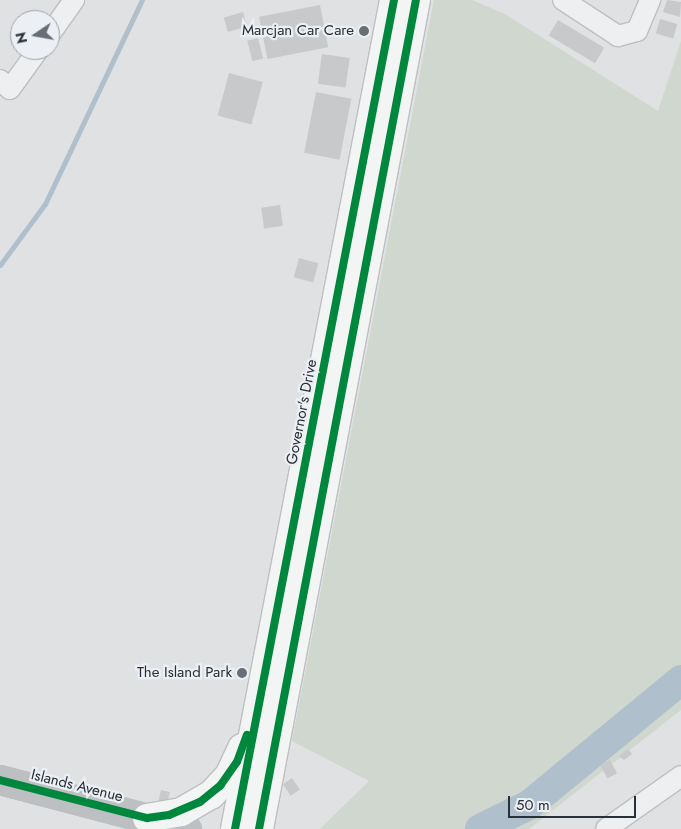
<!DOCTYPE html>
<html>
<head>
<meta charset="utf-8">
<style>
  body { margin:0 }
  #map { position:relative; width:681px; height:829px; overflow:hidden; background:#dfe1e3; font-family:Jost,sans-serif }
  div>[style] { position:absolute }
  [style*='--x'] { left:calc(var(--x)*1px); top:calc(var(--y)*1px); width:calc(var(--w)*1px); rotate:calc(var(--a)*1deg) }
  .green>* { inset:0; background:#d0d7cf }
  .stream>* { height:5px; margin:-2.5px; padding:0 2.5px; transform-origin:2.5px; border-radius:2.5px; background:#afbfcc }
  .river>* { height:30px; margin:-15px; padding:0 15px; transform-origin:15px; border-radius:15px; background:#afbfcc }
  .building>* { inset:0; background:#c7c9cb; transform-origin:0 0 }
  .roads { filter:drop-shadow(1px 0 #bdbfc1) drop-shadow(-1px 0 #bdbfc1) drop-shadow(0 1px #bdbfc1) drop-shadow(0 -1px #bdbfc1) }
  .street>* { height:20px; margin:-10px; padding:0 10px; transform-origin:10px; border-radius:10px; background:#eeeff0 }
  .secondary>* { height:28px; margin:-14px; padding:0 14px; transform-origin:14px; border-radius:14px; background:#bdc0c3 }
  .highway>* { height:28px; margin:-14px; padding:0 14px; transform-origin:14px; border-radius:14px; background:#f3f4f4 }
  .cycleway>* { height:8px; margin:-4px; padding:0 4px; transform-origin:4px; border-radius:4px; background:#00873e }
  .dots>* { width:14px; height:14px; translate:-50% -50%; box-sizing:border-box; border:2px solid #eceff3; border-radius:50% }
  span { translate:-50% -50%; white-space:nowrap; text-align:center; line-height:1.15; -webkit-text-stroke:4.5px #eceff3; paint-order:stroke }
  .poi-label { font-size:15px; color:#28303a }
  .right { translate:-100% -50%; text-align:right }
  .street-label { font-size:15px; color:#28303a }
  .north { position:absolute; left:10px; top:10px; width:50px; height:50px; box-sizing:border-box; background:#eceff3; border:1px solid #9ea3a9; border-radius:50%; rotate:258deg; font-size:14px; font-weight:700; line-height:20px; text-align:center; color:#28303a }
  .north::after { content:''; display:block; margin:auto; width:18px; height:22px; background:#686e75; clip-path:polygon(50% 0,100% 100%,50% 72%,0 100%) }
  .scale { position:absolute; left:508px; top:796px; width:128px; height:22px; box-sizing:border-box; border:2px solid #28303a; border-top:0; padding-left:6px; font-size:15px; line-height:18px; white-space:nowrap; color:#28303a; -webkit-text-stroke:4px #eceff3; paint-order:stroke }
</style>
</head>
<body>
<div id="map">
  <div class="green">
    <i style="clip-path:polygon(434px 0,472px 0,505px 14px,658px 111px,681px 41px,681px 710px,529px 829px,320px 829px,369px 781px,292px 741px)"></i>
  </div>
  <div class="stream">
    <i style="--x:0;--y:265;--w:76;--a:-53.6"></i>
    <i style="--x:45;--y:204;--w:226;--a:-64.6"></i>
  </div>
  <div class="river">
    <i style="--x:480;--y:829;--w:55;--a:-26.1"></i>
    <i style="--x:529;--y:805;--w:197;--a:-39.4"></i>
  </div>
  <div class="building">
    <i style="clip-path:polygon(667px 0,681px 2px,680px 17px,663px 12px)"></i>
    <i style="left:320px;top:5px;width:43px;height:62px;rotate:79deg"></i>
    <i style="left:243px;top:12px;width:15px;height:20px;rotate:74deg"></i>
    <i style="left:660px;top:19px;width:18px;height:15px;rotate:16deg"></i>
    <i style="left:558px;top:20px;width:54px;height:18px;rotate:31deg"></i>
    <i style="left:258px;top:38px;width:21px;height:11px;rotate:76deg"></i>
    <i style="left:322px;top:54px;width:28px;height:30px;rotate:8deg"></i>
    <i style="left:229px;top:73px;width:35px;height:44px;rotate:15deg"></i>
    <i style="left:316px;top:92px;width:36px;height:62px;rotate:11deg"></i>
    <i style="left:280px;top:205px;width:21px;height:19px;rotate:82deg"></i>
    <i style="left:299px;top:258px;width:20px;height:20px;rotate:15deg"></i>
    <i style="clip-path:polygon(628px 749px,632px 754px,624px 760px,619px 756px)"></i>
    <i style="left:610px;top:760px;width:15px;height:11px;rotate:62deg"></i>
    <i style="left:292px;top:778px;width:14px;height:11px;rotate:56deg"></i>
    <i style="left:161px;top:790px;width:9px;height:13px;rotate:13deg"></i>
  </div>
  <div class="roads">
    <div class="street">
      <i style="--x:563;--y:0;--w:66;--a:33.2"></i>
      <i style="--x:618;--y:36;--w:20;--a:-15"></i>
      <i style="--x:637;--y:31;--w:34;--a:-67"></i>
      <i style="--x:50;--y:34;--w:42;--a:-54.8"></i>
      <i style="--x:0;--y:80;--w:13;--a:42"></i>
      <i style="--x:10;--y:89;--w:48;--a:-54.3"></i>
      <i style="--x:606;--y:829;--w:92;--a:-35.2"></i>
    </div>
    <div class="secondary">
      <i style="--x:0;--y:780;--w:193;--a:14.7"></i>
    </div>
    <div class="highway">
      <i style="--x:147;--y:818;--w:35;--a:-10"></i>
      <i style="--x:181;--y:812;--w:34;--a:-30"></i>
      <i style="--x:211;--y:795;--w:26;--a:-47"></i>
      <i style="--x:229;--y:776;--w:31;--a:-65"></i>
      <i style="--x:235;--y:829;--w:844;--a:-79.14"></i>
      <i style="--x:259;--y:829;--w:844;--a:-79.28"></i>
    </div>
  </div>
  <div class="cycleway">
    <i style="--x:0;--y:780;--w:152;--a:14.5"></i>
    <i style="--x:147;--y:818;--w:22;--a:-8"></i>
    <i style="--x:169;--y:815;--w:34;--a:-23"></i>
    <i style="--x:200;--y:802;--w:26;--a:-39"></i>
    <i style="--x:220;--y:786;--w:29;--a:-55"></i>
    <i style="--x:237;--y:762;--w:29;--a:-70"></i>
    <i style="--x:235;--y:829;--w:844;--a:-79.14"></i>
    <i style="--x:259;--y:829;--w:844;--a:-79.28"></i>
  </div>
  <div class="dots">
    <i style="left:364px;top:31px;background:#686e75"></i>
    <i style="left:242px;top:673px;background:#686e75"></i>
  </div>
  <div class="poi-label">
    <span class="right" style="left:354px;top:31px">Marcjan Car Care</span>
    <span class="right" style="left:232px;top:673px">The Island Park</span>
  </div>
  <div class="street-label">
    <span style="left:302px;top:412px;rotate:-79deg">Governor's Drive</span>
    <span style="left:77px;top:786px;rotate:14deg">Islands Avenue</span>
  </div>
  <div class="north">N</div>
  <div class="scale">50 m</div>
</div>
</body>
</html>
